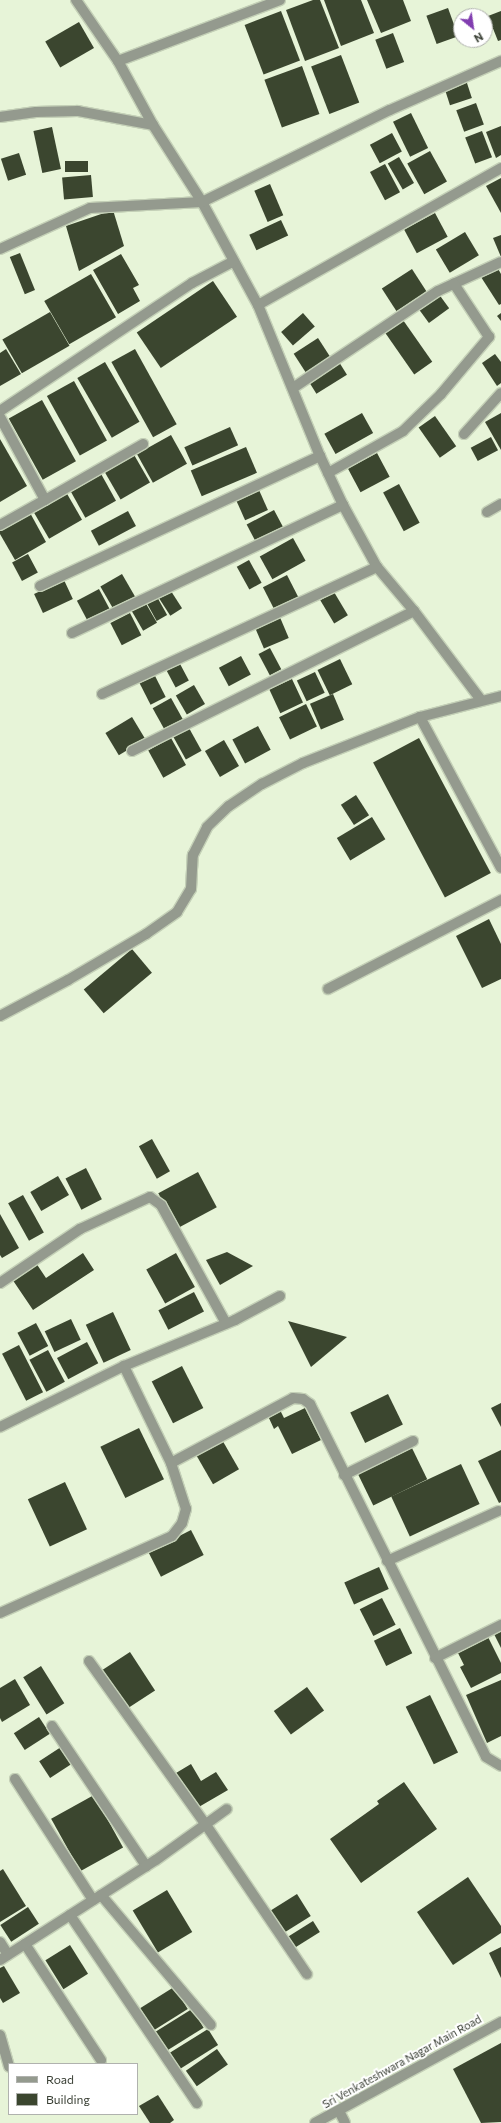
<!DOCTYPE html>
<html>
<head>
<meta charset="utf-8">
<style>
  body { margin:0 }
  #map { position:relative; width:501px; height:2123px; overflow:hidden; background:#e7f4d8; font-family:Commissioner,sans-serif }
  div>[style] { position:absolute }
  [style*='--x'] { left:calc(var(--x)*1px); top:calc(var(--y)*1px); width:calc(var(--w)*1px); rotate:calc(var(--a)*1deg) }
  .building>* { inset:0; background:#3b462f; transform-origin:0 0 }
  .roads { filter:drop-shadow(1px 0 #c4d0b7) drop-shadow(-1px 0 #c4d0b7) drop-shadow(0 1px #c4d0b7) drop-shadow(0 -1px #c4d0b7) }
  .minor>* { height:10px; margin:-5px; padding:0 5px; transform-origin:5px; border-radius:5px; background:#949a8e }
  span { translate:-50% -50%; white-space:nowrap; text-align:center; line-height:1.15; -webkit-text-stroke:4px #fff; paint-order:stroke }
  .street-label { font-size:11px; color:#393f34 }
  .legend { position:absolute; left:8px; top:2063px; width:130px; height:52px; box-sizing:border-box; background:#fff; border:1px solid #b0b2ae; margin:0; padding:5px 7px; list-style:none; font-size:12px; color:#393f34 }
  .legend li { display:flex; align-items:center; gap:8px; height:20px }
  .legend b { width:20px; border:1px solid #b0b2ae }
  .north { position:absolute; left:453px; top:8px; width:40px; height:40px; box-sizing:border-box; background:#fff; border:1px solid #b0b2ae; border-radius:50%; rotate:150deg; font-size:11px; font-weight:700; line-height:16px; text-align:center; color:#393f34 }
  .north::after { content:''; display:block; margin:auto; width:14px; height:18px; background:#813db0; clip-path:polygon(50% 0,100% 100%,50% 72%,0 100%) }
</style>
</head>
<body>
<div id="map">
  <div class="building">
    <i style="clip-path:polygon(313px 0,320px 0,339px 48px,305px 61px,286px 10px)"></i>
    <i style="clip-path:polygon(324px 0,361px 0,374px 33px,341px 46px)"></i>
    <i style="clip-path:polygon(367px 0,403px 0,411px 21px,381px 33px)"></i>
    <i style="left:448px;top:8px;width:30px;height:23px;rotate:70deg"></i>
    <i style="left:281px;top:11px;width:53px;height:39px;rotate:69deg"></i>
    <i style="clip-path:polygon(501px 11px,501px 40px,498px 41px,488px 16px)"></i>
    <i style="left:79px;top:22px;width:30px;height:39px;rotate:60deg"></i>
    <i style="left:393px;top:33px;width:31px;height:19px;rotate:69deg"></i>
    <i style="left:341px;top:55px;width:51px;height:32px;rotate:69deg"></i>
    <i style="left:302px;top:66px;width:51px;height:40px;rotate:70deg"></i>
    <i style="left:466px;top:80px;width:19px;height:23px;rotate:72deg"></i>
    <i style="left:476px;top:103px;width:23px;height:21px;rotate:70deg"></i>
    <i style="left:411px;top:113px;width:39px;height:20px;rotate:64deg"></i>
    <i style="clip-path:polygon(501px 126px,501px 155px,496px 158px,486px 132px)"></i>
    <i style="left:52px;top:127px;width:43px;height:19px;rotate:78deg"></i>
    <i style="left:482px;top:131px;width:28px;height:18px;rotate:69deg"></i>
    <i style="left:392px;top:133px;width:21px;height:25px;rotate:62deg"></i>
    <i style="left:430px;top:151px;width:35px;height:26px;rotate:61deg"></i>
    <i style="left:19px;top:153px;width:23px;height:19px;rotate:72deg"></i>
    <i style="left:399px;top:157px;width:30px;height:13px;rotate:60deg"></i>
    <i style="left:88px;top:161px;width:11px;height:23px;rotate:90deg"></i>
    <i style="left:385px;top:164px;width:32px;height:17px;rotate:62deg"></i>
    <i style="left:91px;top:175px;width:22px;height:29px;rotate:85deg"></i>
    <i style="clip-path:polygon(501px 178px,501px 213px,486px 186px)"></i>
    <i style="left:270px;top:184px;width:34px;height:17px;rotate:67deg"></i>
    <i style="clip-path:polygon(113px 210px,124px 246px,79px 271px,66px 226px)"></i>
    <i style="left:435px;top:213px;width:27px;height:35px;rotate:62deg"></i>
    <i style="left:281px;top:220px;width:17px;height:35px;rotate:65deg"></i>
    <i style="left:465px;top:232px;width:27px;height:34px;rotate:59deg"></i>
    <i style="clip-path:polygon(501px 235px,501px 257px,493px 238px)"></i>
    <i style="left:20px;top:253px;width:40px;height:11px;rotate:68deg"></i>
    <i style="clip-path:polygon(121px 254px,139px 285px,133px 288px,140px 301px,118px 314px,93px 270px)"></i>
    <i style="clip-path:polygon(497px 267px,501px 274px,501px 304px,499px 305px,481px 277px)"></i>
    <i style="left:412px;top:269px;width:27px;height:36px;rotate:57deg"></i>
    <i style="left:91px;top:274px;width:50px;height:54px;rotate:60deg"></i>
    <i style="left:213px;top:281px;width:43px;height:92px;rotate:56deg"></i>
    <i style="left:438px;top:293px;width:19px;height:25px;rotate:54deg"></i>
    <i style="left:50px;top:312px;width:39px;height:55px;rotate:60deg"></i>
    <i style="left:303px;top:313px;width:18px;height:29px;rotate:49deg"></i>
    <i style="clip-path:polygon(501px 313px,501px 321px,497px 316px)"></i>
    <i style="left:403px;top:320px;width:51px;height:22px;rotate:55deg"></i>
    <i style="left:318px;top:338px;width:24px;height:29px;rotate:57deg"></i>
    <i style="clip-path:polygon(6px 349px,21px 374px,0 386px,0 353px)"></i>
    <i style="left:135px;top:349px;width:86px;height:27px;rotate:61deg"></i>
    <i style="clip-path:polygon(495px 354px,501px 362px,501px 383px,497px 386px,482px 363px)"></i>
    <i style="left:105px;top:362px;width:69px;height:32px;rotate:60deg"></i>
    <i style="left:339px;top:362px;width:15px;height:36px;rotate:58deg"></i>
    <i style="left:74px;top:381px;width:68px;height:31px;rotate:61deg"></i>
    <i style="left:42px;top:400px;width:70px;height:38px;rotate:61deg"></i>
    <i style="left:362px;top:413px;width:23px;height:43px;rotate:61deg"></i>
    <i style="clip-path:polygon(501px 413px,501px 450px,485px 422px)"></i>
    <i style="left:435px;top:416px;width:37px;height:20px;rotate:55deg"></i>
    <i style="left:230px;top:427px;width:20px;height:50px;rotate:66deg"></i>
    <i style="left:171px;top:435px;width:33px;height:39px;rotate:61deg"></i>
    <i style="left:491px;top:437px;width:15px;height:23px;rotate:62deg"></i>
    <i style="clip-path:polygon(0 439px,27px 486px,0 502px)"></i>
    <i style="left:246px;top:447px;width:28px;height:60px;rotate:67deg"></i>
    <i style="left:133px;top:453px;width:34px;height:34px;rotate:60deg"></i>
    <i style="left:377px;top:453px;width:27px;height:33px;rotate:62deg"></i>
    <i style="left:100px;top:472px;width:33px;height:35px;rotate:61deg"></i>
    <i style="left:399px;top:484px;width:44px;height:18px;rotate:62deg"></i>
    <i style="left:259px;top:490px;width:22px;height:25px;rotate:66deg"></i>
    <i style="left:66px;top:492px;width:32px;height:38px;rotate:60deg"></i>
    <i style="left:274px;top:510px;width:21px;height:31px;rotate:62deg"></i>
    <i style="clip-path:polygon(29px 511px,46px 542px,15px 560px,0 534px,0 527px)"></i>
    <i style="left:128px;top:511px;width:17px;height:42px;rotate:62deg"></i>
    <i style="left:293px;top:538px;width:26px;height:38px;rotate:61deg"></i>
    <i style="left:28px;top:554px;width:21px;height:18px;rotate:62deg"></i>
    <i style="left:249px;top:560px;width:26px;height:14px;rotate:61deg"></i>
    <i style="left:122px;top:574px;width:28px;height:25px;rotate:60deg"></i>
    <i style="left:287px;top:575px;width:29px;height:27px;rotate:63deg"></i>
    <i style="left:64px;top:580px;width:21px;height:33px;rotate:65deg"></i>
    <i style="left:169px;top:588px;width:24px;height:14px;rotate:57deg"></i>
    <i style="left:99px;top:589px;width:24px;height:25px;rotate:62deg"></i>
    <i style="left:334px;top:592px;width:27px;height:16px;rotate:59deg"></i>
    <i style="left:156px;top:595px;width:23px;height:12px;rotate:61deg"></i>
    <i style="left:145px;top:602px;width:24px;height:16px;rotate:60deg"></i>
    <i style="left:130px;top:613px;width:25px;height:22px;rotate:63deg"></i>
    <i style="left:279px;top:615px;width:25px;height:27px;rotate:67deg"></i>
    <i style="left:270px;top:648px;width:24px;height:13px;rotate:62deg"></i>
    <i style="left:241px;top:656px;width:21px;height:25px;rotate:62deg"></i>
    <i style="left:340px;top:659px;width:28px;height:25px;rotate:64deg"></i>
    <i style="left:179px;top:662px;width:21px;height:15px;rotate:62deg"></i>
    <i style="left:153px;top:672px;width:28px;height:17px;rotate:63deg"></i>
    <i style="left:315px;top:672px;width:23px;height:20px;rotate:65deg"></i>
    <i style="left:292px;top:679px;width:26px;height:25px;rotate:65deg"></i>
    <i style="left:194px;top:685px;width:22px;height:21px;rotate:60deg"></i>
    <i style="left:333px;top:694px;width:28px;height:25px;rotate:67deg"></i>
    <i style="left:171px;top:698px;width:25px;height:21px;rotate:61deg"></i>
    <i style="left:306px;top:704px;width:25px;height:30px;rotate:64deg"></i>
    <i style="left:132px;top:717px;width:26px;height:31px;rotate:59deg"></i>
    <i style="left:258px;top:726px;width:27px;height:29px;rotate:62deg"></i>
    <i style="left:189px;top:728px;width:26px;height:18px;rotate:61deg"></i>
    <i style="left:171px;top:738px;width:31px;height:26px;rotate:61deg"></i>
    <i style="left:419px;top:738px;width:153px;height:52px;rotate:62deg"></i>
    <i style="left:224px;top:740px;width:30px;height:22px;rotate:60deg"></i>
    <i style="left:356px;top:795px;width:24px;height:18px;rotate:57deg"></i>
    <i style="left:372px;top:817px;width:26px;height:41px;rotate:59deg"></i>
    <i style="clip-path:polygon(489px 919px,501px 944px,501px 979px,482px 988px,456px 936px)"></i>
    <i style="left:132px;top:949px;width:31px;height:63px;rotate:50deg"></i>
    <i style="left:152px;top:1139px;width:37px;height:15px;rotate:61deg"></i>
    <i style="left:86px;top:1168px;width:35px;height:23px;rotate:63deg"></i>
    <i style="left:198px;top:1172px;width:40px;height:45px;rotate:62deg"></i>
    <i style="left:58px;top:1176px;width:22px;height:32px;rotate:60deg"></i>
    <i style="left:23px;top:1195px;width:43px;height:17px;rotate:61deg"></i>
    <i style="clip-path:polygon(0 1214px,19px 1248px,2px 1258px,0 1255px)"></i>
    <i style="clip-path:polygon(227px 1252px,253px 1266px,220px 1285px,206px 1260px)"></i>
    <i style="clip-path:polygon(83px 1253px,94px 1270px,33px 1310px,12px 1279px,36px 1263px,46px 1278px)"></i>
    <i style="left:176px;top:1253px;width:39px;height:34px;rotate:61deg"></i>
    <i style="left:194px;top:1292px;width:22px;height:40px;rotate:63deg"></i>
    <i style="left:113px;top:1312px;width:42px;height:30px;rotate:65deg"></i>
    <i style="left:71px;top:1319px;width:23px;height:29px;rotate:65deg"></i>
    <i style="clip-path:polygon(288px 1321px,347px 1337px,311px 1367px)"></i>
    <i style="left:36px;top:1323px;width:26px;height:21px;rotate:62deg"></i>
    <i style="left:87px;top:1342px;width:24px;height:34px;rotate:62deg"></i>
    <i style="left:19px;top:1345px;width:53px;height:19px;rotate:63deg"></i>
    <i style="left:48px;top:1350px;width:36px;height:21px;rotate:62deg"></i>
    <i style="left:182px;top:1366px;width:47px;height:34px;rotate:63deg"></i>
    <i style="left:388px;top:1394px;width:34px;height:42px;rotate:64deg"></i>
    <i style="clip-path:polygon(501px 1403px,501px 1427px,491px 1408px)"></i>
    <i style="clip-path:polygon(305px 1408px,321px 1440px,292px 1454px,278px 1426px,274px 1429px,268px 1416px,280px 1410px,284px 1418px)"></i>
    <i style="left:139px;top:1428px;width:57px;height:43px;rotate:64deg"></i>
    <i style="left:221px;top:1438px;width:36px;height:30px;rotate:60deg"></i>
    <i style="left:411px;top:1446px;width:37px;height:60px;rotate:64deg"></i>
    <i style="clip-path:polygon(501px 1450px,501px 1502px,499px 1503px,478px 1461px)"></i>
    <i style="left:461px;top:1464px;width:44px;height:77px;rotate:65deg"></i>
    <i style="left:65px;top:1482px;width:52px;height:41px;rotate:65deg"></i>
    <i style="left:191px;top:1530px;width:28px;height:48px;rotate:63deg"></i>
    <i style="left:379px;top:1567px;width:24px;height:38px;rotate:66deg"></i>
    <i style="left:382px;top:1598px;width:30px;height:25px;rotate:63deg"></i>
    <i style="left:400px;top:1628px;width:28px;height:29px;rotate:64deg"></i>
    <i style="clip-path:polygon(501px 1630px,501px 1648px,494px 1634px)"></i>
    <i style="clip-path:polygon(487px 1635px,501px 1663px,501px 1673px,471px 1688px,460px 1667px,464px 1665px,457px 1651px)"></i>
    <i style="left:130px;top:1652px;width:46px;height:33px;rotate:57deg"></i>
    <i style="left:41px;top:1666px;width:44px;height:21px;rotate:58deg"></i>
    <i style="clip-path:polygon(15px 1679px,30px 1705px,2px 1722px,0 1718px,0 1688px)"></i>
    <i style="clip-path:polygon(501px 1680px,501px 1736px,487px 1743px,466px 1695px)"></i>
    <i style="left:307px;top:1687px;width:29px;height:41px;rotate:54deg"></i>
    <i style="left:430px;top:1695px;width:64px;height:27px;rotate:64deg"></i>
    <i style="left:39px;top:1717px;width:20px;height:30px;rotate:57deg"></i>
    <i style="left:61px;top:1747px;width:20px;height:26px;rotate:57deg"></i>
    <i style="clip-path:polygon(191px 1764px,201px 1781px,216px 1772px,228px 1790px,197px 1808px,176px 1773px)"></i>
    <i style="clip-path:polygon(404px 1782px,437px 1829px,361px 1883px,330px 1839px,379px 1804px,377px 1801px)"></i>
    <i style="left:94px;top:1795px;width:60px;height:49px;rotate:61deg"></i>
    <i style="clip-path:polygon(3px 1869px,26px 1906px,0 1922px,0 1871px)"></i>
    <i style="clip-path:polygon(468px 1877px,501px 1926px,501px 1933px,453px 1965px,417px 1912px)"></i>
    <i style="left:167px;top:1890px;width:49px;height:40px;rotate:59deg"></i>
    <i style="left:297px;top:1894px;width:26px;height:32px;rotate:58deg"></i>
    <i style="left:28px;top:1907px;width:20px;height:33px;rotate:57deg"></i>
    <i style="left:313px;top:1921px;width:13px;height:31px;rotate:58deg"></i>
    <i style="left:70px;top:1945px;width:34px;height:29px;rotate:58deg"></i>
    <i style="clip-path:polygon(501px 1947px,501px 1978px,489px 1953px)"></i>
    <i style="clip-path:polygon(4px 1966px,20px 1993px,3px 2003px,0 1998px,0 1968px)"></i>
    <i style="left:174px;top:1987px;width:26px;height:40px;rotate:58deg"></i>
    <i style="left:192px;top:2009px;width:22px;height:44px;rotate:58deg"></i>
    <i style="left:208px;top:2029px;width:19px;height:45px;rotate:58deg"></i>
    <i style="clip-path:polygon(501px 2043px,501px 2122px,481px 2123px,453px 2069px)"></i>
    <i style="left:217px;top:2049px;width:19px;height:38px;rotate:55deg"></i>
    <i style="clip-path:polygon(158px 2095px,174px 2120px,170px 2123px,150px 2123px,139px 2106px)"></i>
  </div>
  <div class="roads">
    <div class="minor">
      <i style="--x:76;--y:0;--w:74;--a:55.5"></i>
      <i style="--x:118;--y:61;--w:73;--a:61.3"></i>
      <i style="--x:153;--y:125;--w:91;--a:57.5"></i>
      <i style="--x:202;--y:202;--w:117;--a:61.5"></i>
      <i style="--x:258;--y:305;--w:163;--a:67.7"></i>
      <i style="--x:320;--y:456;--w:54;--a:64.9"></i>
      <i style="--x:343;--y:505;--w:71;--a:61.3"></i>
      <i style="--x:377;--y:567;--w:57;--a:49.9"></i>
      <i style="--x:414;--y:611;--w:111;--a:53"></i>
      <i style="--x:118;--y:61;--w:173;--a:-20.6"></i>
      <i style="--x:0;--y:117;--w:36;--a:-8"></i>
      <i style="--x:36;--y:112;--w:42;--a:-1.4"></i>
      <i style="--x:78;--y:111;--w:76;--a:10.6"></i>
      <i style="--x:0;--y:249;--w:99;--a:-24.5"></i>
      <i style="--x:90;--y:208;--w:112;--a:-3.1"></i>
      <i style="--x:202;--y:202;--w:209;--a:-26.1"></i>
      <i style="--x:390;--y:110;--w:121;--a:-23.8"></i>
      <i style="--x:258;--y:305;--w:279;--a:-29.4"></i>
      <i style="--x:293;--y:388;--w:174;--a:-33.8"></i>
      <i style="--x:438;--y:291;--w:69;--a:-24.7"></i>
      <i style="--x:0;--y:411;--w:231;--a:-33.7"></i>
      <i style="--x:192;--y:283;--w:47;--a:-27.6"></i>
      <i style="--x:0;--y:417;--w:94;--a:61.5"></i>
      <i style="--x:45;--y:500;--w:113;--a:-29.7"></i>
      <i style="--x:464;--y:434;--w:55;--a:-47.9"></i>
      <i style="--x:328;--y:473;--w:86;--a:-29.2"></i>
      <i style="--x:403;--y:431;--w:53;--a:-44.2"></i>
      <i style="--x:441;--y:394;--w:75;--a:-49.9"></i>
      <i style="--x:489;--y:337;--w:64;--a:-123.4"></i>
      <i style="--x:487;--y:512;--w:16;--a:-30"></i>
      <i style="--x:0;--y:525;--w:51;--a:-29.1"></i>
      <i style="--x:40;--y:586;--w:309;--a:-24.9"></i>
      <i style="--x:72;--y:633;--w:300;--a:-25.3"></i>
      <i style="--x:102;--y:694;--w:303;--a:-24.8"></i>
      <i style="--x:420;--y:717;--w:171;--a:61.8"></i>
      <i style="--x:132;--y:751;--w:315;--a:-26.4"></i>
      <i style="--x:328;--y:989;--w:195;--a:-27.2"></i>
      <i style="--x:0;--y:1016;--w:77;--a:-27.9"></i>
      <i style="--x:68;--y:980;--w:91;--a:-30.5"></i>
      <i style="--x:146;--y:934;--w:38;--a:-35"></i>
      <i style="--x:177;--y:912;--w:27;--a:-59"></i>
      <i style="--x:191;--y:889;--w:34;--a:-87"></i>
      <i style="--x:193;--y:855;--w:31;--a:-63"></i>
      <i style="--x:207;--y:827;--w:30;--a:-44"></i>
      <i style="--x:229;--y:806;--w:40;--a:-34"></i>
      <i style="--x:262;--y:784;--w:46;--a:-27.1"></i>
      <i style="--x:303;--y:763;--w:126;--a:-21.5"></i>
      <i style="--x:420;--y:717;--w:84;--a:-14.5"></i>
      <i style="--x:0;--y:1283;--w:97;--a:-34"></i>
      <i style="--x:80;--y:1229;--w:77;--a:-24.6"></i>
      <i style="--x:150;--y:1197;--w:14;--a:36"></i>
      <i style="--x:161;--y:1205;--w:135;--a:61.2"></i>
      <i style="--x:0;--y:1427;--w:138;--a:-26.2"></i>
      <i style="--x:124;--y:1366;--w:120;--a:-22.5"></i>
      <i style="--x:235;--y:1320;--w:51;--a:-28.1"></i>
      <i style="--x:171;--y:1463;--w:138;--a:-28"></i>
      <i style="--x:293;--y:1398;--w:10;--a:6"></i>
      <i style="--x:303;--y:1399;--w:9;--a:36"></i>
      <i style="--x:310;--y:1404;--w:394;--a:63.5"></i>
      <i style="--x:486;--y:1757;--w:17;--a:31"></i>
      <i style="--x:344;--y:1475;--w:77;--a:-26.2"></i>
      <i style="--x:387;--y:1561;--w:122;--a:-24.2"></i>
      <i style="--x:0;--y:1613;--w:188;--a:-24.1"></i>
      <i style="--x:172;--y:1536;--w:16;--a:-52"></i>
      <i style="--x:182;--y:1523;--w:15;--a:-74"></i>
      <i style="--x:186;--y:1509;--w:48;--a:-108.1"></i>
      <i style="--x:171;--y:1463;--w:108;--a:-115.9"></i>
      <i style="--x:435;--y:1658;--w:74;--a:-26.6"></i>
      <i style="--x:89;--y:1661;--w:201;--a:54.5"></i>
      <i style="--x:206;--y:1825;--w:180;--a:55.9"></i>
      <i style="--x:52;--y:1726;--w:169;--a:56.1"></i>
      <i style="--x:15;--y:1779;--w:144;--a:57.2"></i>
      <i style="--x:101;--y:1895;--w:170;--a:49.8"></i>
      <i style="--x:70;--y:1915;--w:227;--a:56"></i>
      <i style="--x:0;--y:1942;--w:15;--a:58"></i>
      <i style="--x:25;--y:1944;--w:139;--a:56.8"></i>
      <i style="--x:0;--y:1960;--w:185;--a:-32.7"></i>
      <i style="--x:156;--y:1860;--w:87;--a:-35.7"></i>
      <i style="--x:0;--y:2035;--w:33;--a:74"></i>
      <i style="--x:339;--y:2111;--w:13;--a:63"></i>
      <i style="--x:315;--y:2123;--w:212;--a:-28.5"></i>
    </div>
  </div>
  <div class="street-label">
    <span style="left:402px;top:2062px;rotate:-29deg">Sri Venkateshwara Nagar Main Road</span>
  </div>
  <ul class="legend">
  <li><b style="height:5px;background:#949a8e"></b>Road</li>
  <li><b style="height:11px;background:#3b462f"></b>Building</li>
  </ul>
  <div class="north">N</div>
</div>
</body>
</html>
